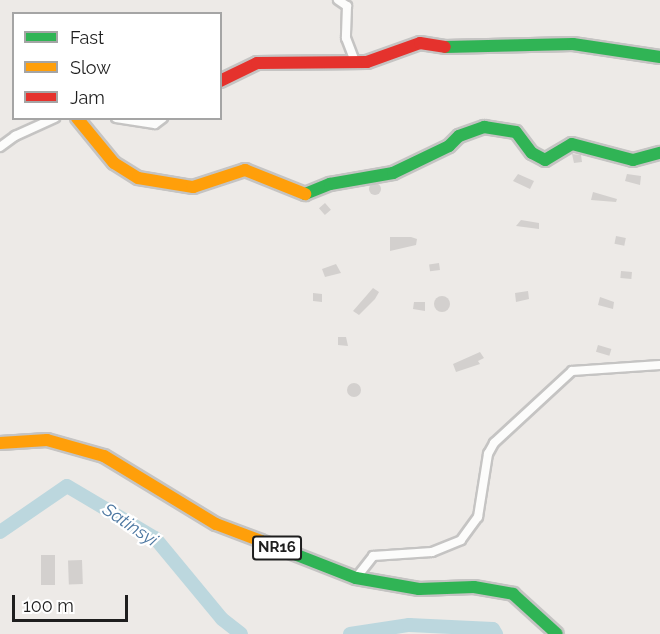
<!DOCTYPE html>
<html>
<head>
<meta charset="utf-8">
<style>
  body { margin:0 }
  #map { position:relative; width:660px; height:634px; overflow:hidden; background:#edeae7; font-family:Raleway,sans-serif }
  div>[style] { position:absolute }
  [style*='--x'] { left:calc(var(--x)*1px); top:calc(var(--y)*1px); width:calc(var(--w)*1px); rotate:calc(var(--a)*1deg) }
  .river>* { height:14px; margin:-7px; padding:0 7px; transform-origin:7px; border-radius:7px; background:#bcd7de }
  .building>* { inset:0; background:#d3d0ce; transform-origin:0 0 }
  .round { border-radius:50% }
  .roads { filter:drop-shadow(2px 0 #c5c4c3) drop-shadow(-2px 0 #c5c4c3) drop-shadow(0 2px #c5c4c3) drop-shadow(0 -2px #c5c4c3) }
  .street>* { height:8px; margin:-4px; padding:0 4px; transform-origin:4px; border-radius:4px; background:#fcfcfb }
  .fast>* { height:12px; margin:-6px; padding:0 6px; transform-origin:6px; border-radius:6px; background:#30b455 }
  .slow>* { height:12px; margin:-6px; padding:0 6px; transform-origin:6px; border-radius:6px; background:#ff9f0a }
  .jam>* { height:12px; margin:-6px; padding:0 6px; transform-origin:6px; border-radius:6px; background:#e5322d }
  span { translate:-50% -50%; white-space:nowrap; text-align:center; line-height:1.15; -webkit-text-stroke:4.5px #fff; paint-order:stroke }
  .shield-label span { padding:2px 4px; background:#fff; border:2px solid; border-radius:4px; -webkit-text-stroke-width:0 }
  .shield-label { font-size:15px; color:#1e1e1e; font-weight:700 }
  .water-label { font-size:18px; color:#4c77a1; font-style:italic }
  .legend { position:absolute; left:12px; top:12px; width:210px; height:108px; box-sizing:border-box; background:#fff; border:2px solid #a5a5a5; margin:0; padding:8px 10px; list-style:none; font-size:18px; color:#1e1e1e }
  .legend li { display:flex; align-items:center; gap:12px; height:30px }
  .legend b { width:30px; border:2px solid #a5a5a5 }
  .scale { position:absolute; left:12px; top:595px; width:116px; height:27px; box-sizing:border-box; border:3px solid #1e1e1e; border-top:0; padding-left:8px; font-size:18px; line-height:21px; white-space:nowrap; color:#1e1e1e; -webkit-text-stroke:4px #fff; paint-order:stroke }
</style>
</head>
<body>
<div id="map">
  <div class="river">
    <i style="--x:0;--y:532;--w:81;--a:-34.5"></i>
    <i style="--x:67;--y:486;--w:102;--a:30.6"></i>
    <i style="--x:155;--y:538;--w:105;--a:50.4"></i>
    <i style="--x:222;--y:619;--w:24;--a:38"></i>
    <i style="--x:350;--y:634;--w:60;--a:-8.7"></i>
    <i style="--x:409;--y:625;--w:84;--a:2.7"></i>
    <i style="--x:493;--y:629;--w:6;--a:59"></i>
  </div>
  <div class="building">
    <i style="clip-path:polygon(572px 154px,581px 155px,582px 162px,574px 163px)"></i>
    <i style="clip-path:polygon(518px 174px,534px 181px,530px 189px,513px 181px)"></i>
    <i style="clip-path:polygon(627px 174px,641px 176px,640px 185px,625px 181px)"></i>
    <i class="round" style="left:369px;top:183px;width:12px;height:12px"></i>
    <i style="clip-path:polygon(593px 192px,617px 199px,616px 202px,591px 200px)"></i>
    <i style="left:325px;top:203px;width:9px;height:8px;rotate:49deg"></i>
    <i style="clip-path:polygon(521px 220px,539px 223px,539px 229px,516px 226px)"></i>
    <i style="left:616px;top:236px;width:10px;height:8px;rotate:11deg"></i>
    <i style="clip-path:polygon(390px 237px,411px 237px,417px 239px,416px 245px,390px 251px)"></i>
    <i style="left:439px;top:263px;width:7px;height:10px;rotate:82deg"></i>
    <i style="clip-path:polygon(336px 264px,341px 273px,325px 277px,322px 269px)"></i>
    <i style="left:621px;top:271px;width:11px;height:7px;rotate:5deg"></i>
    <i style="clip-path:polygon(373px 288px,379px 292px,375px 299px,359px 315px,353px 311px)"></i>
    <i style="clip-path:polygon(528px 291px,529px 299px,516px 302px,515px 293px)"></i>
    <i style="clip-path:polygon(313px 293px,322px 294px,322px 302px,313px 301px)"></i>
    <i class="round" style="left:434px;top:296px;width:16px;height:16px"></i>
    <i style="clip-path:polygon(600px 297px,614px 302px,613px 309px,598px 305px)"></i>
    <i style="clip-path:polygon(414px 302px,425px 302px,425px 311px,413px 309px)"></i>
    <i style="clip-path:polygon(338px 337px,346px 337px,348px 346px,338px 345px)"></i>
    <i style="left:598px;top:345px;width:14px;height:7px;rotate:17deg"></i>
    <i style="clip-path:polygon(480px 352px,484px 358px,478px 361px,480px 364px,456px 372px,453px 364px)"></i>
    <i class="round" style="left:347px;top:383px;width:14px;height:14px"></i>
    <i style="left:41px;top:555px;width:14px;height:30px"></i>
    <i style="left:82px;top:560px;width:24px;height:14px;rotate:88deg"></i>
  </div>
  <div class="roads">
    <div class="street">
      <i style="--x:338;--y:0;--w:11;--a:34"></i>
      <i style="--x:347;--y:6;--w:32;--a:92"></i>
      <i style="--x:346;--y:38;--w:26;--a:69"></i>
      <i style="--x:116;--y:118;--w:39;--a:9"></i>
      <i style="--x:155;--y:124;--w:10;--a:-37"></i>
      <i style="--x:0;--y:147;--w:19;--a:-36"></i>
      <i style="--x:15;--y:136;--w:44;--a:-24.2"></i>
      <i style="--x:356;--y:578;--w:28;--a:-52"></i>
      <i style="--x:373;--y:556;--w:59;--a:-3.9"></i>
      <i style="--x:432;--y:552;--w:31;--a:-22"></i>
      <i style="--x:461;--y:540;--w:29;--a:-54"></i>
      <i style="--x:478;--y:517;--w:64;--a:-81"></i>
      <i style="--x:488;--y:454;--w:13;--a:-61"></i>
      <i style="--x:494;--y:443;--w:106;--a:-42.7"></i>
      <i style="--x:572;--y:371;--w:88;--a:-3.9"></i>
    </div>
    <div class="fast">
      <i style="--x:445;--y:47;--w:128;--a:-1.3"></i>
      <i style="--x:573;--y:44;--w:88;--a:8.5"></i>
      <i style="--x:305;--y:194;--w:27;--a:-22"></i>
      <i style="--x:330;--y:184;--w:64;--a:-9.9"></i>
      <i style="--x:393;--y:173;--w:62;--a:-25.7"></i>
      <i style="--x:449;--y:146;--w:14;--a:-45"></i>
      <i style="--x:459;--y:136;--w:27;--a:-20"></i>
      <i style="--x:484;--y:127;--w:32;--a:9"></i>
      <i style="--x:516;--y:132;--w:26;--a:53"></i>
      <i style="--x:532;--y:153;--w:15;--a:28"></i>
      <i style="--x:545;--y:160;--w:31;--a:-31"></i>
      <i style="--x:572;--y:144;--w:63;--a:14.7"></i>
      <i style="--x:633;--y:160;--w:28;--a:-15"></i>
      <i style="--x:261;--y:541;--w:102;--a:21.3"></i>
      <i style="--x:356;--y:578;--w:64;--a:9.9"></i>
      <i style="--x:419;--y:589;--w:55;--a:-2.1"></i>
      <i style="--x:474;--y:587;--w:40;--a:10"></i>
      <i style="--x:513;--y:594;--w:59;--a:42.3"></i>
    </div>
    <div class="slow">
      <i style="--x:77;--y:118;--w:58;--a:50.6"></i>
      <i style="--x:114;--y:163;--w:28;--a:32"></i>
      <i style="--x:138;--y:178;--w:56;--a:9.3"></i>
      <i style="--x:193;--y:187;--w:55;--a:-18.1"></i>
      <i style="--x:245;--y:170;--w:65;--a:21.8"></i>
      <i style="--x:0;--y:443;--w:47;--a:-3.7"></i>
      <i style="--x:47;--y:440;--w:59;--a:15.7"></i>
      <i style="--x:104;--y:456;--w:131;--a:31.3"></i>
      <i style="--x:216;--y:524;--w:48;--a:20.7"></i>
    </div>
    <div class="jam">
      <i style="--x:220;--y:81;--w:41;--a:-25.9"></i>
      <i style="--x:257;--y:63;--w:110;--a:-0.5"></i>
      <i style="--x:367;--y:62;--w:56;--a:-19.7"></i>
      <i style="--x:420;--y:43;--w:25;--a:9"></i>
    </div>
  </div>
  <div class="shield-label">
    <span style="left:277px;top:548px">NR16</span>
  </div>
  <div class="water-label">
    <span style="left:130px;top:525px;rotate:34deg">Satinsyi</span>
  </div>
  <ul class="legend">
  <li><b style="height:8px;background:#30b455"></b>Fast</li>
  <li><b style="height:8px;background:#ff9f0a"></b>Slow</li>
  <li><b style="height:8px;background:#e5322d"></b>Jam</li>
  </ul>
  <div class="scale">100 m</div>
</div>
</body>
</html>
